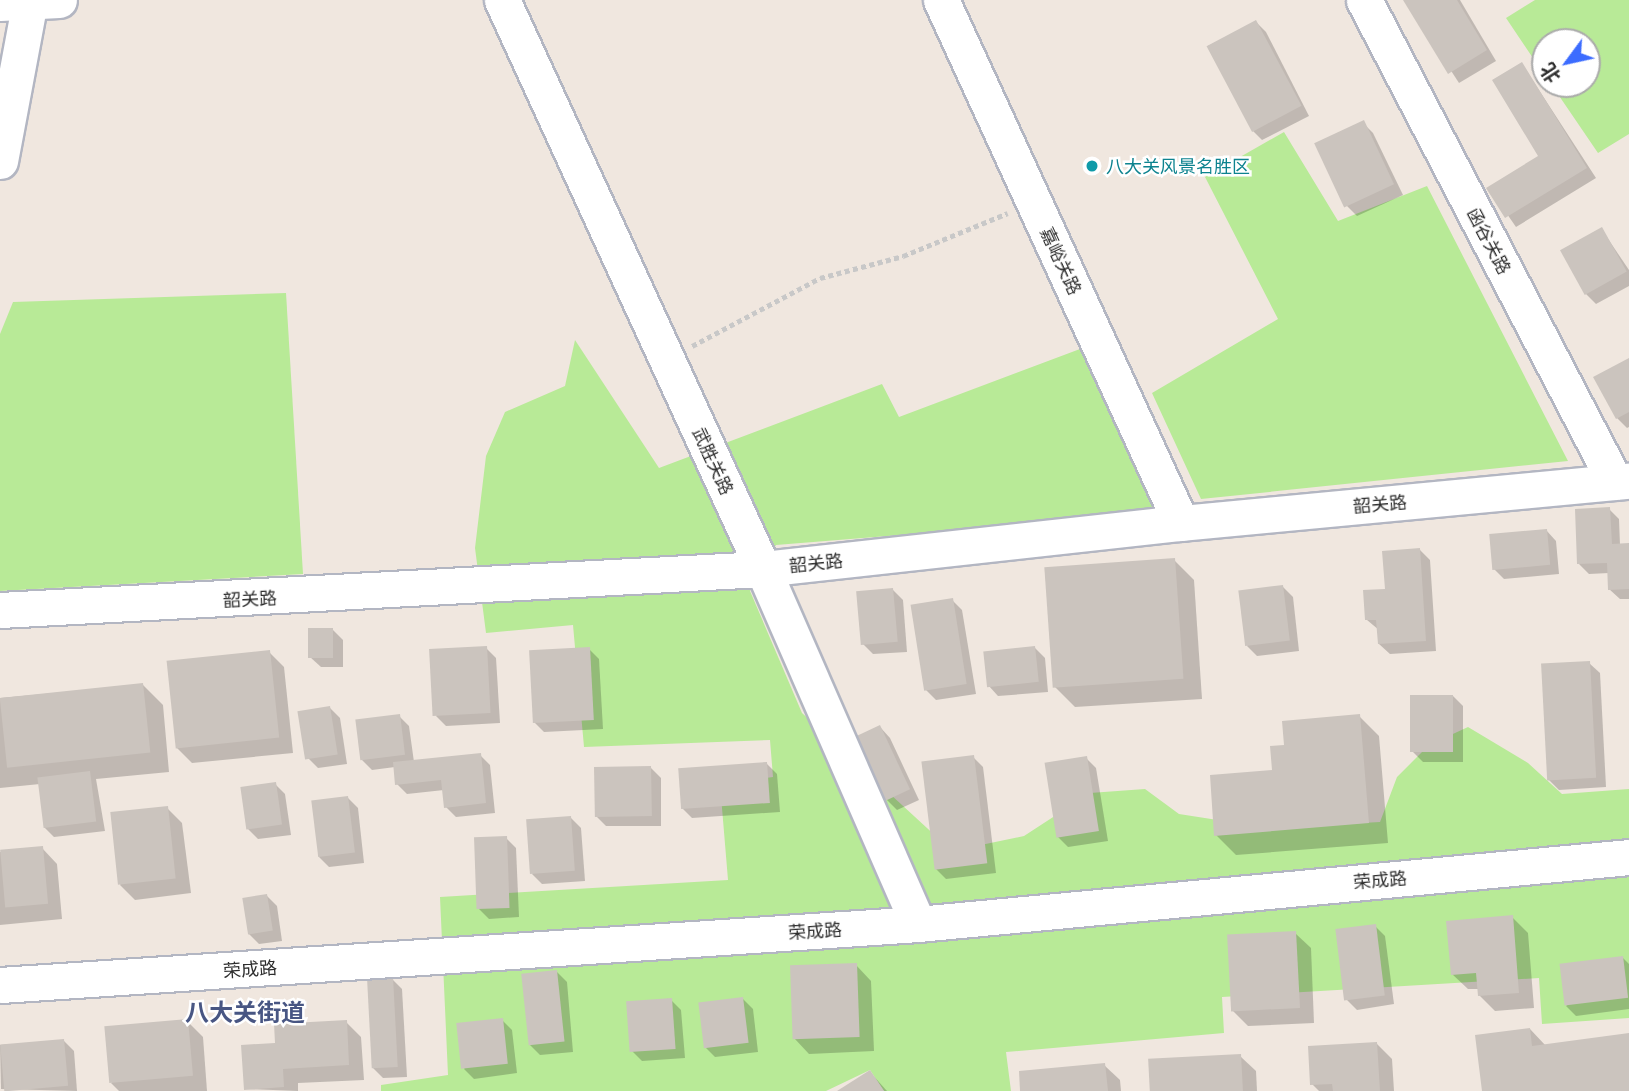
<!DOCTYPE html>
<html>
<head>
<meta charset="utf-8">
<style>
  body { margin:0 }
  #map { position:relative; width:1629px; height:1091px; overflow:hidden; background:#f0e7df; font-family:"Noto Sans","Noto Sans SC",sans-serif }
  div>[style] { position:absolute }
  [style*='--x'] { left:calc(var(--x)*1px); top:calc(var(--y)*1px); width:calc(var(--w)*1px); rotate:calc(var(--a)*1deg) }
  .green>* { inset:0; background:#b8ea97 }
  .shadow>* { inset:0; background:#0003 }
  .building>* { inset:0; background:#cbc4be; transform-origin:0 0 }
  .path>* { height:4.5px; margin-top:-2.25px; transform-origin:0; background:repeating-linear-gradient(90deg,#c8c8c8 0 5px,transparent 0 8.5px) }
  .roads { filter:drop-shadow(2px 0 #b3b6c2) drop-shadow(-2px 0 #b3b6c2) drop-shadow(0 2px #b3b6c2) drop-shadow(0 -2px #b3b6c2) }
  .minor>* { height:35px; margin:-17.5px; padding:0 17.5px; transform-origin:17.5px; border-radius:17.5px; background:#fff }
  .dots>* { width:19px; height:19px; translate:-50% -50%; box-sizing:border-box; border:4px solid #fff; border-radius:50% }
  span { translate:-50% -50%; white-space:nowrap; text-align:center; line-height:1.15; -webkit-text-stroke:5px #fff; paint-order:stroke }
  .culture-label { font-size:18px; color:#0d838f }
  .left { translate:0 -50%; text-align:left }
  .street-label { font-size:18px; color:#2d2d2d }
  .district-label { font-size:24px; color:#485683; font-weight:700 }
  .north { position:absolute; left:1531px; top:28px; width:70px; height:70px; box-sizing:border-box; background:#fff; border:2px solid #ababab; border-radius:50%; rotate:237deg; font-size:19px; font-weight:700; line-height:28px; text-align:center; color:#2d2d2d }
  .north::after { content:''; display:block; margin:auto; width:24px; height:32px; background:#3c6cff; clip-path:polygon(50% 0,100% 100%,50% 72%,0 100%) }
</style>
</head>
<body>
<div id="map">
  <div class="green">
    <i style="clip-path:polygon(1535px 0,1629px 0,1629px 134px,1598px 153px,1551px 84px,1587px 84px,1587px 42px,1545px 42px,1545px 76px,1506px 18px)"></i>
    <i style="clip-path:polygon(1284px 132px,1338px 221px,1427px 186px,1568px 461px,1201px 499px,1152px 393px,1278px 319px,1205px 177px)"></i>
    <i style="clip-path:polygon(286px 293px,303px 574px,0 591px,0 334px,13px 302px)"></i>
    <i style="clip-path:polygon(575px 340px,659px 468px,882px 384px,899px 417px,1080px 349px,1159px 514px,776px 545px,750px 591px,802px 713px,952px 851px,1024px 836px,1090px 793px,1145px 789px,1179px 814px,1269px 828px,1380px 822px,1397px 777px,1429px 745px,1468px 727px,1528px 763px,1562px 794px,1629px 789px,1629px 1018px,1542px 1024px,1539px 978px,1222px 997px,1224px 1033px,1006px 1052px,1011px 1091px,884px 1091px,870px 1070px,826px 1091px,381px 1091px,381px 1085px,448px 1075px,440px 897px,728px 880px,720px 784px,773px 777px,770px 740px,584px 747px,573px 625px,486px 633px,475px 548px,486px 456px,505px 412px,565px 386px)"></i>
  </div>
  <div class="shadow">
    <i style="clip-path:polygon(1405px 0,1460px 0,1496px 61px,1459px 83px)"></i>
    <i style="clip-path:polygon(1256px 22px,1266px 32px,1309px 116px,1262px 140px,1252px 130px,1208px 46px)"></i>
    <i style="clip-path:polygon(1522px 64px,1596px 178px,1516px 227px,1489px 188px,1541px 156px)"></i>
    <i style="clip-path:polygon(1363px 123px,1373px 133px,1403px 195px,1357px 216px,1347px 206px,1318px 145px)"></i>
    <i style="clip-path:polygon(1602px 230px,1629px 270px,1629px 286px,1596px 304px,1586px 294px)"></i>
    <i style="clip-path:polygon(1629px 359px,1629px 427px,1627px 428px,1617px 418px)"></i>
    <i style="clip-path:polygon(1609px 509px,1619px 519px,1620px 545px,1629px 545px,1629px 599px,1620px 599px,1609px 589px,1609px 573px,1589px 574px,1579px 564px)"></i>
    <i style="clip-path:polygon(1546px 530px,1556px 541px,1559px 574px,1504px 579px,1494px 569px)"></i>
    <i style="clip-path:polygon(1420px 550px,1430px 560px,1436px 651px,1390px 654px,1379px 644px,1379px 630px,1367px 620px)"></i>
    <i style="clip-path:polygon(1174px 560px,1194px 580px,1202px 699px,1075px 707px,1055px 687px)"></i>
    <i style="clip-path:polygon(1283px 587px,1293px 597px,1299px 651px,1257px 656px,1247px 646px)"></i>
    <i style="clip-path:polygon(893px 590px,903px 600px,907px 652px,873px 654px,863px 644px)"></i>
    <i style="clip-path:polygon(952px 600px,962px 610px,976px 694px,936px 700px,926px 690px)"></i>
    <i style="clip-path:polygon(333px 630px,343px 640px,343px 667px,321px 667px,310px 657px)"></i>
    <i style="clip-path:polygon(486px 648px,496px 658px,500px 723px,446px 726px,436px 716px)"></i>
    <i style="clip-path:polygon(1035px 648px,1045px 658px,1048px 692px,998px 696px,988px 685px)"></i>
    <i style="clip-path:polygon(589px 649px,599px 659px,603px 729px,544px 732px,534px 722px)"></i>
    <i style="clip-path:polygon(269px 652px,284px 667px,293px 753px,192px 763px,177px 748px)"></i>
    <i style="clip-path:polygon(1589px 663px,1600px 673px,1606px 787px,1559px 790px,1549px 780px)"></i>
    <i style="clip-path:polygon(143px 685px,163px 705px,169px 772px,96px 779px,105px 831px,54px 837px,44px 827px,40px 784px,0 788px,0 698px)"></i>
    <i style="clip-path:polygon(1453px 696px,1463px 706px,1463px 762px,1423px 762px,1413px 752px)"></i>
    <i style="clip-path:polygon(330px 708px,340px 718px,347px 764px,318px 768px,308px 758px)"></i>
    <i style="clip-path:polygon(399px 716px,409px 726px,414px 762px,480px 755px,490px 765px,495px 813px,456px 817px,446px 807px,444px 790px,407px 794px,397px 784px,395px 767px,372px 770px,362px 760px)"></i>
    <i style="clip-path:polygon(1359px 716px,1379px 736px,1388px 843px,1236px 855px,1216px 835px,1274px 771px,1286px 747px)"></i>
    <i style="clip-path:polygon(880px 727px,890px 738px,919px 800px,897px 810px,887px 800px)"></i>
    <i style="clip-path:polygon(973px 757px,983px 767px,996px 873px,946px 879px,936px 869px)"></i>
    <i style="clip-path:polygon(1086px 758px,1096px 768px,1108px 841px,1068px 847px,1058px 837px)"></i>
    <i style="clip-path:polygon(767px 764px,777px 774px,780px 812px,692px 818px,682px 808px)"></i>
    <i style="clip-path:polygon(651px 768px,661px 778px,661px 826px,606px 826px,596px 816px)"></i>
    <i style="clip-path:polygon(275px 784px,285px 794px,291px 835px,258px 839px,248px 829px)"></i>
    <i style="clip-path:polygon(348px 798px,358px 808px,364px 863px,329px 867px,319px 857px)"></i>
    <i style="clip-path:polygon(167px 808px,182px 823px,191px 893px,135px 900px,120px 885px)"></i>
    <i style="clip-path:polygon(571px 818px,581px 828px,585px 881px,542px 884px,532px 874px)"></i>
    <i style="clip-path:polygon(506px 838px,516px 848px,519px 917px,489px 919px,479px 909px)"></i>
    <i style="clip-path:polygon(42px 848px,57px 864px,62px 919px,0 925px,0 852px)"></i>
    <i style="clip-path:polygon(267px 896px,277px 906px,282px 941px,259px 944px,249px 934px)"></i>
    <i style="clip-path:polygon(1512px 917px,1528px 933px,1534px 1008px,1495px 1011px,1479px 995px,1479px 989px,1468px 989px,1452px 974px)"></i>
    <i style="clip-path:polygon(1375px 926px,1385px 936px,1394px 1004px,1357px 1010px,1346px 999px)"></i>
    <i style="clip-path:polygon(1295px 933px,1311px 948px,1314px 1023px,1248px 1026px,1232px 1010px)"></i>
    <i style="clip-path:polygon(1623px 958px,1629px 964px,1629px 1009px,1576px 1016px,1566px 1006px)"></i>
    <i style="clip-path:polygon(856px 965px,871px 981px,874px 1051px,809px 1054px,794px 1038px)"></i>
    <i style="clip-path:polygon(557px 972px,567px 982px,573px 1052px,540px 1055px,530px 1045px)"></i>
    <i style="clip-path:polygon(392px 979px,402px 989px,407px 1077px,383px 1078px,373px 1068px)"></i>
    <i style="clip-path:polygon(743px 999px,753px 1009px,758px 1052px,715px 1057px,705px 1047px)"></i>
    <i style="clip-path:polygon(671px 1000px,681px 1010px,685px 1058px,642px 1061px,632px 1051px)"></i>
    <i style="clip-path:polygon(502px 1020px,512px 1030px,517px 1073px,474px 1079px,464px 1069px)"></i>
    <i style="clip-path:polygon(187px 1021px,203px 1037px,207px 1091px,119px 1091px,111px 1083px)"></i>
    <i style="clip-path:polygon(346px 1022px,361px 1037px,364px 1080px,298px 1083px,298px 1091px,246px 1089px,277px 1045px)"></i>
    <i style="clip-path:polygon(1530px 1029px,1546px 1046px,1629px 1035px,1629px 1091px,1484px 1091px)"></i>
    <i style="clip-path:polygon(64px 1041px,74px 1051px,77px 1091px,1px 1089px,0 1045px)"></i>
    <i style="clip-path:polygon(1376px 1043px,1392px 1059px,1394px 1091px,1319px 1091px,1312px 1084px)"></i>
    <i style="clip-path:polygon(1240px 1056px,1256px 1071px,1257px 1091px,1152px 1091px)"></i>
    <i style="clip-path:polygon(1104px 1065px,1120px 1080px,1121px 1091px,1022px 1091px)"></i>
    <i style="clip-path:polygon(870px 1072px,887px 1091px,840px 1091px)"></i>
  </div>
  <div class="building">
    <i style="clip-path:polygon(1403px 0,1457px 0,1487px 50px,1448px 74px)"></i>
    <i style="left:1256px;top:20px;width:97px;height:56px;rotate:62deg"></i>
    <i style="clip-path:polygon(1522px 62px,1587px 168px,1505px 218px,1486px 188px,1538px 156px,1492px 80px)"></i>
    <i style="left:1364px;top:120px;width:71px;height:55px;rotate:65deg"></i>
    <i style="left:1602px;top:227px;width:51px;height:48px;rotate:61deg"></i>
    <i style="clip-path:polygon(1629px 358px,1629px 412px,1616px 419px,1593px 377px)"></i>
    <i style="clip-path:polygon(1610px 507px,1612px 544px,1629px 543px,1629px 589px,1608px 590px,1607px 563px,1577px 564px,1575px 509px)"></i>
    <i style="left:1547px;top:529px;width:36px;height:58px;rotate:85deg"></i>
    <i style="clip-path:polygon(1420px 548px,1426px 641px,1378px 644px,1376px 620px,1365px 620px,1363px 590px,1385px 589px,1382px 551px)"></i>
    <i style="left:1175px;top:558px;width:121px;height:131px;rotate:86deg"></i>
    <i style="left:1283px;top:585px;width:56px;height:45px;rotate:83deg"></i>
    <i style="left:893px;top:588px;width:54px;height:37px;rotate:85deg"></i>
    <i style="left:953px;top:598px;width:87px;height:43px;rotate:81deg"></i>
    <i style="left:308px;top:628px;width:25px;height:30px"></i>
    <i style="left:487px;top:646px;width:67px;height:58px;rotate:87deg"></i>
    <i style="left:1035px;top:646px;width:36px;height:52px;rotate:84deg"></i>
    <i style="left:590px;top:647px;width:73px;height:61px;rotate:87deg"></i>
    <i style="left:270px;top:650px;width:88px;height:104px;rotate:84deg"></i>
    <i style="left:1590px;top:661px;width:117px;height:49px;rotate:87deg"></i>
    <i style="left:143px;top:683px;width:70px;height:144px;rotate:84deg"></i>
    <i style="left:1410px;top:695px;width:43px;height:57px"></i>
    <i style="left:330px;top:706px;width:49px;height:33px;rotate:81deg"></i>
    <i style="left:400px;top:714px;width:41px;height:45px;rotate:83deg"></i>
    <i style="clip-path:polygon(1360px 714px,1369px 823px,1214px 836px,1210px 775px,1272px 770px,1270px 746px,1284px 745px,1282px 721px)"></i>
    <i style="left:880px;top:725px;width:71px;height:27px;rotate:65deg"></i>
    <i style="clip-path:polygon(481px 753px,486px 803px,444px 808px,441px 780px,395px 785px,393px 762px)"></i>
    <i style="left:974px;top:755px;width:109px;height:53px;rotate:83deg"></i>
    <i style="left:1087px;top:756px;width:76px;height:43px;rotate:81deg"></i>
    <i style="left:767px;top:762px;width:41px;height:89px;rotate:86deg"></i>
    <i style="left:651px;top:766px;width:50px;height:57px;rotate:89deg"></i>
    <i style="left:90px;top:771px;width:51px;height:53px;rotate:83deg"></i>
    <i style="left:276px;top:782px;width:43px;height:36px;rotate:82deg"></i>
    <i style="left:348px;top:796px;width:57px;height:37px;rotate:83deg"></i>
    <i style="left:168px;top:806px;width:73px;height:58px;rotate:84deg"></i>
    <i style="left:571px;top:816px;width:55px;height:45px;rotate:86deg"></i>
    <i style="left:507px;top:836px;width:72px;height:33px;rotate:88deg"></i>
    <i style="left:43px;top:846px;width:58px;height:43px;rotate:85deg"></i>
    <i style="left:267px;top:894px;width:37px;height:25px;rotate:81deg"></i>
    <i style="clip-path:polygon(1513px 915px,1519px 993px,1478px 996px,1476px 973px,1451px 975px,1446px 921px)"></i>
    <i style="left:1376px;top:924px;width:72px;height:41px;rotate:83deg"></i>
    <i style="left:1296px;top:931px;width:77px;height:69px;rotate:87deg"></i>
    <i style="left:1623px;top:956px;width:42px;height:64px;rotate:83deg"></i>
    <i style="left:857px;top:963px;width:74px;height:67px;rotate:88deg"></i>
    <i style="left:557px;top:970px;width:72px;height:36px;rotate:84deg"></i>
    <i style="left:393px;top:977px;width:90px;height:26px;rotate:87deg"></i>
    <i style="left:743px;top:997px;width:46px;height:45px;rotate:83deg"></i>
    <i style="left:672px;top:998px;width:51px;height:46px;rotate:86deg"></i>
    <i style="left:503px;top:1018px;width:46px;height:47px;rotate:84deg"></i>
    <i style="left:188px;top:1019px;width:57px;height:84px;rotate:85deg"></i>
    <i style="clip-path:polygon(347px 1020px,349px 1065px,283px 1069px,284px 1087px,244px 1090px,241px 1045px,275px 1043px,274px 1024px)"></i>
    <i style="clip-path:polygon(1530px 1028px,1532px 1046px,1629px 1033px,1629px 1091px,1482px 1091px,1475px 1035px)"></i>
    <i style="left:64px;top:1039px;width:47px;height:64px;rotate:85deg"></i>
    <i style="clip-path:polygon(1377px 1042px,1380px 1091px,1333px 1091px,1332px 1084px,1310px 1085px,1308px 1046px)"></i>
    <i style="left:1241px;top:1054px;width:37px;height:93px;rotate:87deg"></i>
    <i style="clip-path:polygon(1105px 1063px,1108px 1091px,1020px 1091px,1019px 1071px)"></i>
    <i style="clip-path:polygon(870px 1070px,884px 1091px,837px 1091px)"></i>
  </div>
  <div class="path">
    <i style="--x:692;--y:346;--w:145;--a:-28"></i>
    <i style="--x:820;--y:278;--w:86;--a:-14.8"></i>
    <i style="--x:903;--y:256;--w:113;--a:-22.3"></i>
  </div>
  <div class="roads">
    <div class="minor">
      <i style="--x:502;--y:0;--w:626;--a:65.36"></i>
      <i style="--x:763;--y:569;--w:387;--a:66.4"></i>
      <i style="--x:941;--y:0;--w:575;--a:65.35"></i>
      <i style="--x:1364;--y:0;--w:543;--a:62.49"></i>
      <i style="--x:0;--y:3;--w:59;--a:-2.9"></i>
      <i style="--x:0;--y:161;--w:164;--a:-79.4"></i>
      <i style="--x:0;--y:610;--w:764;--a:-3.08"></i>
      <i style="--x:763;--y:569;--w:421;--a:-6.3"></i>
      <i style="--x:1181;--y:523;--w:450;--a:-5.4"></i>
      <i style="--x:0;--y:985;--w:920;--a:-3.8"></i>
      <i style="--x:918;--y:924;--w:714;--a:-5.38"></i>
    </div>
  </div>
  <div class="dots">
    <i style="left:1092px;top:166px;background:#0f9aa8"></i>
  </div>
  <div class="culture-label">
    <span class="left" style="left:1106px;top:166px">八大关风景名胜区</span>
  </div>
  <div class="street-label">
    <span style="left:1489px;top:241px;rotate:62deg">函谷关路</span>
    <span style="left:1061px;top:261px;rotate:65deg">嘉峪关路</span>
    <span style="left:713px;top:461px;rotate:65deg">武胜关路</span>
    <span style="left:1380px;top:504px;rotate:-5deg">韶关路</span>
    <span style="left:816px;top:563px;rotate:-6deg">韶关路</span>
    <span style="left:250px;top:599px;rotate:-3deg">韶关路</span>
    <span style="left:1380px;top:880px;rotate:-5deg">荣成路</span>
    <span style="left:815px;top:931px;rotate:-4deg">荣成路</span>
    <span style="left:250px;top:969px;rotate:-4deg">荣成路</span>
  </div>
  <div class="district-label">
    <span style="left:245px;top:1012px">八大关街道</span>
  </div>
  <div class="north">北</div>
</div>
</body>
</html>
